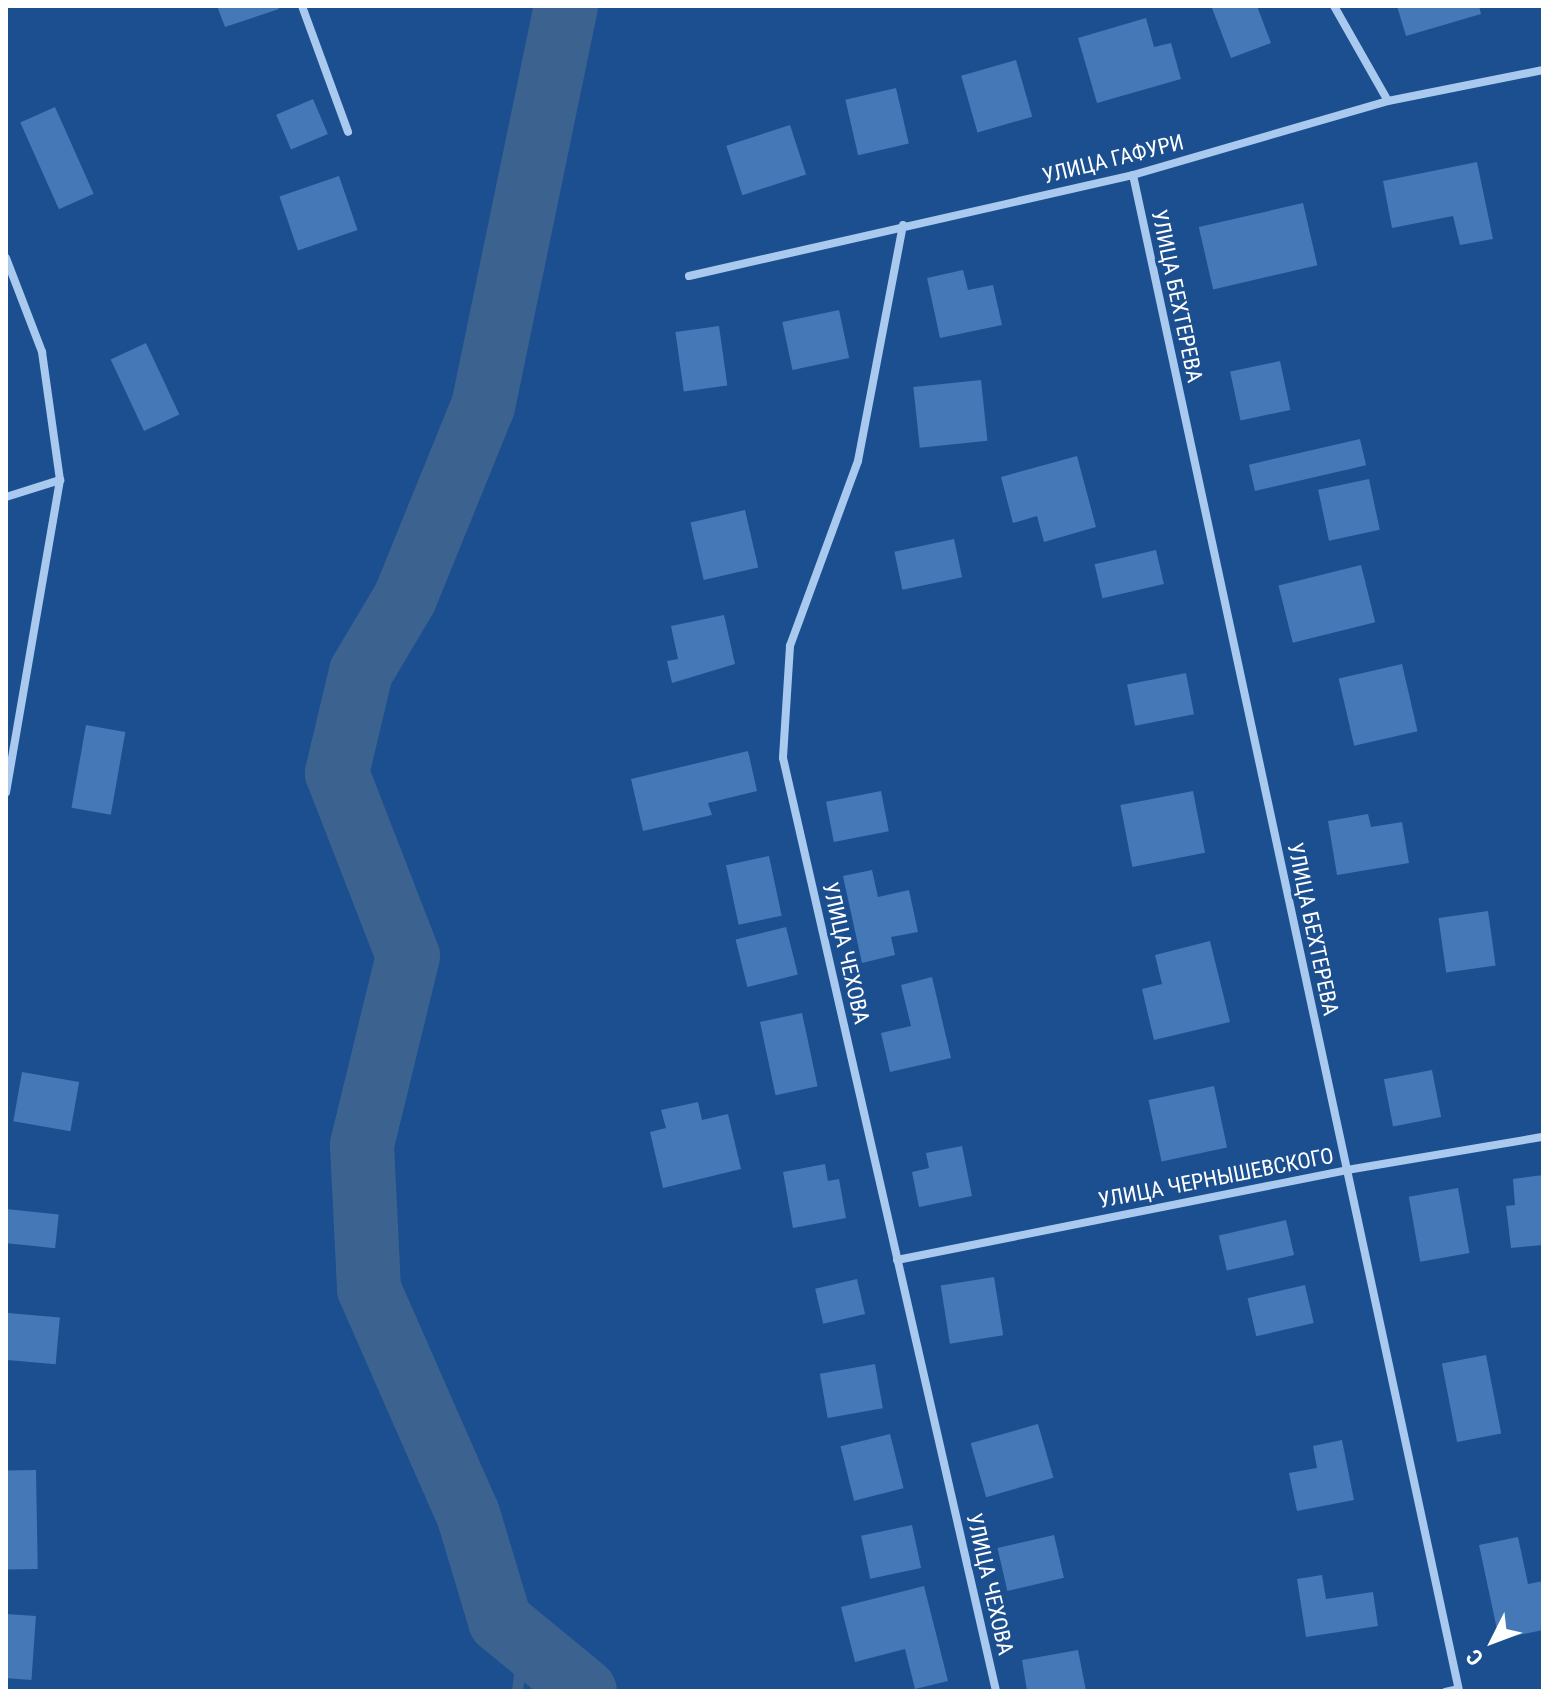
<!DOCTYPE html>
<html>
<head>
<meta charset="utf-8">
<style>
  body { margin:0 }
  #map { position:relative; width:1549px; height:1697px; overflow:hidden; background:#1b4f8f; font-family:"Roboto Condensed",sans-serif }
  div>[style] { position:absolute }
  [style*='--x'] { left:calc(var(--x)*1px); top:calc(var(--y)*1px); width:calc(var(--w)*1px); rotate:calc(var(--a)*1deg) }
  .stream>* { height:11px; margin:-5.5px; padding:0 5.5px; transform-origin:5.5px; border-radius:5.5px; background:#3c6290 }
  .river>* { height:64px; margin:-32px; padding:0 32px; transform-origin:32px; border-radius:32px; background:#3c6290 }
  .building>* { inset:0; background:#4478b7; transform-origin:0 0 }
  .lane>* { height:6px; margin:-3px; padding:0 3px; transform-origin:3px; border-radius:3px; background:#a9c9ee }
  .street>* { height:8px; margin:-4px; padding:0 4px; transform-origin:4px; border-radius:4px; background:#a9c9ee }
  span { translate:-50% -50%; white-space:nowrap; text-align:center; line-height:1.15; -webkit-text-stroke:6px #1b4f8f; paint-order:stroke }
  .street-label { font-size:22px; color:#fff }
  .frame { position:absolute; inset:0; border:8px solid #fff; pointer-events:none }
  .north { position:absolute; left:1453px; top:1601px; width:80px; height:80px; -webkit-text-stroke:6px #1b4f8f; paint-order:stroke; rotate:228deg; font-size:22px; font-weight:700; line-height:32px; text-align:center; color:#fff }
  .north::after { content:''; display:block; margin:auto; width:28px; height:36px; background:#fff; clip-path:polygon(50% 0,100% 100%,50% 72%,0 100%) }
</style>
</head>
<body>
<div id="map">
  <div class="stream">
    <i style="--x:517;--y:1691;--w:51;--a:-83.3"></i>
  </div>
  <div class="river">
    <i style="--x:566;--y:6;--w:409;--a:101.7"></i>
    <i style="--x:483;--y:406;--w:207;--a:112.1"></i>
    <i style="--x:405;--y:598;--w:86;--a:120.7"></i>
    <i style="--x:361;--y:672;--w:104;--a:103.4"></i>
    <i style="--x:337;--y:773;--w:196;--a:68.8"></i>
    <i style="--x:408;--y:956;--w:195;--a:103.7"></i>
    <i style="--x:362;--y:1145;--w:144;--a:87.2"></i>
    <i style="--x:369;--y:1289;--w:246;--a:66.3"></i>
    <i style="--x:468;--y:1514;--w:112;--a:73.3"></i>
    <i style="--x:500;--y:1621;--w:110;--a:39.5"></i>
  </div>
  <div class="building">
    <i style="clip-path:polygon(217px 6px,278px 6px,279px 9px,225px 27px)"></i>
    <i style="clip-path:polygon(1218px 6px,1257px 6px,1271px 43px,1231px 58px,1212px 8px)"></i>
    <i style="clip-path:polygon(1397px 6px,1479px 6px,1481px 14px,1406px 36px)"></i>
    <i style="clip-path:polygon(1146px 18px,1154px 47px,1171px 43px,1181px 79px,1097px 103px,1078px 38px)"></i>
    <i style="left:1016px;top:60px;width:59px;height:57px;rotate:74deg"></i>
    <i style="left:896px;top:88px;width:57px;height:52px;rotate:77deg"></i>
    <i style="left:313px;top:99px;width:38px;height:40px;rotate:67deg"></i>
    <i style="left:55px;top:107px;width:95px;height:38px;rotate:66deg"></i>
    <i style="left:790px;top:125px;width:52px;height:67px;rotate:72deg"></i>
    <i style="clip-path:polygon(1477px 162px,1493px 239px,1460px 245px,1453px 216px,1392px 228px,1383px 181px)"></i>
    <i style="left:339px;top:176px;width:57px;height:63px;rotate:71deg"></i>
    <i style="left:1303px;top:203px;width:64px;height:107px;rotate:77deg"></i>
    <i style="clip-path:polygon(963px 270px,968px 290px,993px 285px,1002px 325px,940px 338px,927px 278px)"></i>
    <i style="left:839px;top:310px;width:49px;height:58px;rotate:78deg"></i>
    <i style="left:719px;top:326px;width:60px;height:44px;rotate:82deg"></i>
    <i style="left:146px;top:343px;width:79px;height:39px;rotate:65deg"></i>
    <i style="left:1280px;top:361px;width:50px;height:51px;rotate:78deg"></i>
    <i style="left:981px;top:380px;width:61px;height:68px;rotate:84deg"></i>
    <i style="left:1360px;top:439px;width:27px;height:114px;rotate:77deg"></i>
    <i style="clip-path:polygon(1077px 456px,1096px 527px,1044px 542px,1037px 516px,1013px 523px,1001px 477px)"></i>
    <i style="left:1369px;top:479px;width:52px;height:52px;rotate:78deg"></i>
    <i style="left:745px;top:510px;width:59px;height:56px;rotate:77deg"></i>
    <i style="left:954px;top:539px;width:39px;height:61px;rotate:78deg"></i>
    <i style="left:1156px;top:550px;width:35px;height:63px;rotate:77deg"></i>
    <i style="left:1361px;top:565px;width:59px;height:85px;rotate:76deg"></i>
    <i style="clip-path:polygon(724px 615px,735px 664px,672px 683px,667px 661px,678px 659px,671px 626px)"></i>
    <i style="left:1402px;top:664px;width:69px;height:65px;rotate:77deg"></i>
    <i style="left:1186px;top:673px;width:42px;height:60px;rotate:79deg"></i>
    <i style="left:86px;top:725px;width:40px;height:84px;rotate:10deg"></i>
    <i style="clip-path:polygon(748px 751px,757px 791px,708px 803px,712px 815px,643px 831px,631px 779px)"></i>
    <i style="left:881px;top:791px;width:41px;height:56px;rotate:79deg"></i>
    <i style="left:1193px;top:791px;width:63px;height:74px;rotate:79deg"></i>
    <i style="clip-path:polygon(1368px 814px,1371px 827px,1402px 822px,1409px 863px,1337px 875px,1328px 821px)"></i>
    <i style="left:769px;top:856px;width:61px;height:44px;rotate:78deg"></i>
    <i style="clip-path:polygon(872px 870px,878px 897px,909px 890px,918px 932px,891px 937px,895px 955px,862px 963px,843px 876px)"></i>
    <i style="left:1488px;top:911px;width:55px;height:50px;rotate:82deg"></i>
    <i style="left:786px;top:927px;width:49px;height:52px;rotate:76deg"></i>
    <i style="clip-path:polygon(1210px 941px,1230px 1022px,1154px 1040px,1142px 989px,1162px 984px,1155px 955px)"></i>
    <i style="clip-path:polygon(932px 977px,951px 1058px,890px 1072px,881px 1033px,911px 1026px,901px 985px)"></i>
    <i style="left:802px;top:1013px;width:75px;height:43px;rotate:78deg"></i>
    <i style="left:1432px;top:1070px;width:48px;height:49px;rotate:79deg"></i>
    <i style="left:22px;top:1072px;width:58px;height:50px;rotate:10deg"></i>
    <i style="left:1214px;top:1086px;width:63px;height:67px;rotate:78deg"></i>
    <i style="clip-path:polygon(698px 1102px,702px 1120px,728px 1114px,741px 1169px,663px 1188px,650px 1132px,666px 1128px,661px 1110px)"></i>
    <i style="clip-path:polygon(962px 1146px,972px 1196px,919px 1207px,912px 1172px,929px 1168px,926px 1153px)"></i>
    <i style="clip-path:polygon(825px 1164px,828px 1181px,839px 1179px,846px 1218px,793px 1228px,783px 1172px)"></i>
    <i style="clip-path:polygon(1543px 1175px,1543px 1245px,1511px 1248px,1506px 1206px,1515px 1205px,1513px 1179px)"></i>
    <i style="left:1458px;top:1188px;width:66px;height:50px;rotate:80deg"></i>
    <i style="left:6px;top:1209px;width:53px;height:34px;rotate:6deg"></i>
    <i style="left:1286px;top:1220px;width:36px;height:69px;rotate:77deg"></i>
    <i style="left:994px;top:1277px;width:59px;height:54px;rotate:81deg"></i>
    <i style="left:857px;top:1279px;width:36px;height:43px;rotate:77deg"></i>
    <i style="left:1305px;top:1285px;width:39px;height:59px;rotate:77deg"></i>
    <i style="left:8px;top:1313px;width:52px;height:47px;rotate:5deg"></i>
    <i style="left:1486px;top:1355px;width:80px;height:45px;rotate:79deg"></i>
    <i style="left:875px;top:1364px;width:45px;height:56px;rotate:80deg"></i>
    <i style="left:1038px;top:1424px;width:56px;height:70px;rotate:74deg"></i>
    <i style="left:890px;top:1434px;width:56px;height:51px;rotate:76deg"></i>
    <i style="clip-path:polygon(1342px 1440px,1354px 1500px,1297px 1511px,1289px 1473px,1317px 1468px,1313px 1446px)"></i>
    <i style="left:36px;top:1470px;width:99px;height:30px;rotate:89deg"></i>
    <i style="left:912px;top:1525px;width:44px;height:52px;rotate:78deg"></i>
    <i style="left:1054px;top:1535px;width:44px;height:58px;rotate:77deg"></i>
    <i style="clip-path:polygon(1518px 1537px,1528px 1584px,1543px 1581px,1543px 1630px,1499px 1639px,1479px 1545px)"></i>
    <i style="clip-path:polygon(1322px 1575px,1326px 1599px,1373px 1592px,1378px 1626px,1306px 1637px,1297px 1579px)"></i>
    <i style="clip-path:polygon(924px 1586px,948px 1681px,915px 1689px,905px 1649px,855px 1662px,841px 1607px)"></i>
    <i style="left:6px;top:1614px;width:30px;height:64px;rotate:4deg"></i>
    <i style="clip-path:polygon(1078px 1650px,1086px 1691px,1027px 1691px,1022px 1660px)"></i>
  </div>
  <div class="lane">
    <i style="--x:1445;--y:1691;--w:13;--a:-13"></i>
  </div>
  <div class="street">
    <i style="--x:302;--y:6;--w:134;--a:69.9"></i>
    <i style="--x:1334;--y:6;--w:109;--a:60.4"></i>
    <i style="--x:1133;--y:175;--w:1551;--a:77.86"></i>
    <i style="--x:903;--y:225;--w:240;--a:100.8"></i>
    <i style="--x:858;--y:461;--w:197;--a:110.2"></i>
    <i style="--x:790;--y:646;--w:112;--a:93.6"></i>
    <i style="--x:783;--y:758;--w:957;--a:77.14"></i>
    <i style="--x:6;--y:258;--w:101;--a:69"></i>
    <i style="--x:42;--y:352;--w:129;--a:82"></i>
    <i style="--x:60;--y:480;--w:317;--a:99.8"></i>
    <i style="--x:689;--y:276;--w:455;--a:-12.8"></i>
    <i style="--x:1133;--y:175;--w:266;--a:-16.2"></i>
    <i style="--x:1388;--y:101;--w:158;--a:-11.3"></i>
    <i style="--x:6;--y:497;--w:57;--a:-17.5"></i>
    <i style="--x:897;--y:1260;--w:459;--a:-11.3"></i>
    <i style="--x:1347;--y:1170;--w:199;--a:-9.6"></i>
  </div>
  <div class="street-label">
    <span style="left:1113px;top:159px;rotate:-14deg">УЛИЦА ГАФУРИ</span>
    <span style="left:1177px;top:296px;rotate:78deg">УЛИЦА БЕХТЕРЕВА</span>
    <span style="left:1313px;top:929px;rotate:78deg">УЛИЦА БЕХТЕРЕВА</span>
    <span style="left:846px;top:953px;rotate:77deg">УЛИЦА ЧЕХОВА</span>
    <span style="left:1216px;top:1178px;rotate:-11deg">УЛИЦА ЧЕРНЫШЕВСКОГО</span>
    <span style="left:990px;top:1584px;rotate:77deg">УЛИЦА ЧЕХОВА</span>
  </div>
  <div class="frame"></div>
  <div class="north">С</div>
</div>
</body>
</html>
